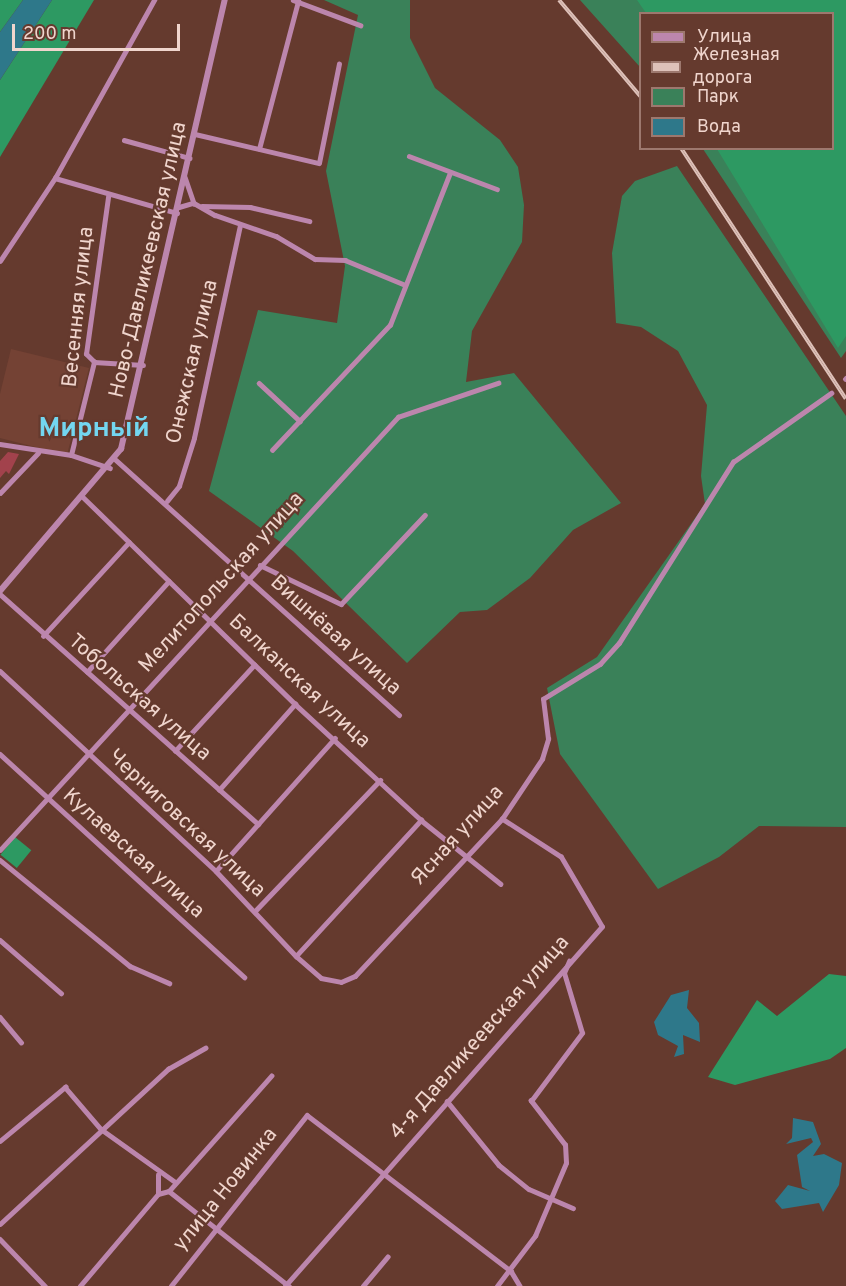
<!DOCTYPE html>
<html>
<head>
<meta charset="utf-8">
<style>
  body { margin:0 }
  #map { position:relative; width:846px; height:1286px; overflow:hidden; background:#653a2e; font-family:Overpass,sans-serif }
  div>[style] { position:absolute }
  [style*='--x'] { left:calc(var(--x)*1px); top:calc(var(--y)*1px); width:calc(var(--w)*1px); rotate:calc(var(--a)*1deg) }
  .built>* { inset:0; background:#744234 }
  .green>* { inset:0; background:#3a8159 }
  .forest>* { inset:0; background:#2d9962; transform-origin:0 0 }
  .water>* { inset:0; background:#2e788a }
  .building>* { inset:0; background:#a2424c }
  .minor>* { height:4.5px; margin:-2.25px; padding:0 2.25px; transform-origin:2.25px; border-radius:2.25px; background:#bc86ad }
  .tertiary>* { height:6px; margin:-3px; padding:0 3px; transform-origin:3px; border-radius:3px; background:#bc86ad }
  .rail>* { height:4px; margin-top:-2px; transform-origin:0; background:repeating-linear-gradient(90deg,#653a2e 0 4.5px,#dec1b9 0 9px); box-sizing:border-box; border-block:2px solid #dec1b9 }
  span { translate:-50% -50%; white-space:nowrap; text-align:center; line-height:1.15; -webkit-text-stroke:4.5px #653a2e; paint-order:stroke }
  .street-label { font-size:21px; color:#f0d5cd }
  .district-label { font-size:27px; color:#73d6f0; font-weight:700 }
  .legend { position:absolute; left:639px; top:12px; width:195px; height:138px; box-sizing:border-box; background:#653a2e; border:2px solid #9d786e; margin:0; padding:8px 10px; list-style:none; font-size:18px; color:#f0d5cd }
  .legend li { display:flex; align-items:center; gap:12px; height:30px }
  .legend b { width:30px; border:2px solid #9d786e }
  .scale { position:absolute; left:12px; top:24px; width:168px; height:27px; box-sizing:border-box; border:3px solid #f0d5cd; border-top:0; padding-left:8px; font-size:18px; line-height:21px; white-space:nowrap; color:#f0d5cd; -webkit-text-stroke:4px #653a2e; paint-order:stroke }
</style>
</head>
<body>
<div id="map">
  <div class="built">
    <i style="clip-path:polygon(11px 349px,89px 368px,67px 455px,0 438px,0 394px)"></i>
  </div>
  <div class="green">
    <i style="clip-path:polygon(324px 0,410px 0,410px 38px,435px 88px,500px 140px,518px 167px,524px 205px,522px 242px,472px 331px,466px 382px,514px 373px,621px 503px,573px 530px,530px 578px,487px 610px,460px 612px,407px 663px,293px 551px,209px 491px,258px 310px,337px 323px,345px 266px,326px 171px,358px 15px)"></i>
    <i style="clip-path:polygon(580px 0,846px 0,846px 351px,841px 358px,703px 149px,832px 148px,832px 14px,640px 14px,640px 67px)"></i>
    <i style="clip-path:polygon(677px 166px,846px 416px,846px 827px,759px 826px,719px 857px,658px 889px,560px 754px,547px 688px,597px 657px,705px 504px,701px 476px,707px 405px,678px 351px,641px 327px,616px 323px,612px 253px,622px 196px,635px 181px)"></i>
  </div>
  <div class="forest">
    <i style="clip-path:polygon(0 0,23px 0,0 32px)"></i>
    <i style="clip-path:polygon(52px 0,94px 0,0 157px,0 80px)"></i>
    <i style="clip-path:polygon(637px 0,846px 0,846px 336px,838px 348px,717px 149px,832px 148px,832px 14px,646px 13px)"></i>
    <i style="left:15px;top:837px;width:21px;height:23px;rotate:39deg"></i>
    <i style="clip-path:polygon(829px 974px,846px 976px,846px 1048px,830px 1059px,735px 1085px,708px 1077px,757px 1000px,777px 1016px)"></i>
  </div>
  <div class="water">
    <i style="clip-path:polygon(23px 0,52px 0,0 80px,0 32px)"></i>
    <i style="clip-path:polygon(689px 990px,687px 1008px,699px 1023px,700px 1042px,683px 1035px,684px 1054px,674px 1057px,678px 1046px,658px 1035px,654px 1022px,671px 995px)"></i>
    <i style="clip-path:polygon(793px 1118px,813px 1122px,821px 1144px,813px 1156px,824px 1154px,842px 1163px,839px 1185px,823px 1212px,819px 1203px,782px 1209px,775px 1201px,788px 1185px,810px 1191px,802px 1187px,797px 1155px,813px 1142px,811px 1138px,786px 1144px,792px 1138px)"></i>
  </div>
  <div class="building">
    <i style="clip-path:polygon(8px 452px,19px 454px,9px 474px,6px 471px,0 478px,0 461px)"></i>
  </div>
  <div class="minor">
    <i style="--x:293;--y:0;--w:72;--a:20.5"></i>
    <i style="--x:195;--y:134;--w:127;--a:13.2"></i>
    <i style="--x:319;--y:163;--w:101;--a:-78.6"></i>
    <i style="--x:124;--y:140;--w:68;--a:15.3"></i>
    <i style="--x:259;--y:149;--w:153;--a:-75.2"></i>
    <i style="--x:409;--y:156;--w:94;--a:20.6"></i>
    <i style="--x:185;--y:177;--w:28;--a:71"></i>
    <i style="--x:194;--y:203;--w:24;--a:30"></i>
    <i style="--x:215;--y:215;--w:65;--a:19"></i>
    <i style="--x:276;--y:236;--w:45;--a:30.5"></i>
    <i style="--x:315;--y:259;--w:30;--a:2"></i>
    <i style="--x:345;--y:260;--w:63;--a:22.5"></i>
    <i style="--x:55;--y:178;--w:127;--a:16"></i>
    <i style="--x:202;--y:206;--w:48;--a:1.2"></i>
    <i style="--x:250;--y:207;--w:61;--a:13.3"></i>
    <i style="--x:179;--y:207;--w:15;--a:-16"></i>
    <i style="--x:0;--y:261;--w:100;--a:-56.5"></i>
    <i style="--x:55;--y:178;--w:204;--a:-60.9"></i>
    <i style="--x:94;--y:362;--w:49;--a:3.5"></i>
    <i style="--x:845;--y:379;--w:1;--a:-45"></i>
    <i style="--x:259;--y:383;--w:56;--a:42.8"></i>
    <i style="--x:0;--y:444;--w:72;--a:8.8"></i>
    <i style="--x:71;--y:455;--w:41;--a:18.4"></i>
    <i style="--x:272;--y:450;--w:172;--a:-46.7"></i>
    <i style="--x:390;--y:325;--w:163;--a:-68.5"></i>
    <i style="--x:71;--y:455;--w:96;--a:-76.1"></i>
    <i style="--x:94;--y:362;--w:11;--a:-135"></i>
    <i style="--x:86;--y:354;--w:159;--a:-82"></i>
    <i style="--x:116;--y:460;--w:381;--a:42"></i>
    <i style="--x:0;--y:493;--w:55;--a:-46.5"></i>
    <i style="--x:82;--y:496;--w:298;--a:44.3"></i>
    <i style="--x:295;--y:704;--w:171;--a:42.6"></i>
    <i style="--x:421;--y:820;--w:102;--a:38.7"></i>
    <i style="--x:167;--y:501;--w:19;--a:-51"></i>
    <i style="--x:179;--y:486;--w:50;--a:-72.6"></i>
    <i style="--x:194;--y:438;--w:217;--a:-77.8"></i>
    <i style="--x:260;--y:565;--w:90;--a:25.7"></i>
    <i style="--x:341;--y:604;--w:122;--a:-46.7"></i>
    <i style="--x:0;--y:594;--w:346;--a:41.7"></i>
    <i style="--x:43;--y:636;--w:127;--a:-47.5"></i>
    <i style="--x:0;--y:671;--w:294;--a:42.8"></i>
    <i style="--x:216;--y:871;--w:117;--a:46.7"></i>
    <i style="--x:296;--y:956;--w:33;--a:41"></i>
    <i style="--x:321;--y:978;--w:20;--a:11"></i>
    <i style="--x:341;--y:982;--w:15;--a:-23"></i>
    <i style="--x:355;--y:976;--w:215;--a:-46.9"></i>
    <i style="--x:502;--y:819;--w:72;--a:-56.3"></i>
    <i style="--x:542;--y:759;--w:21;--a:-73"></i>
    <i style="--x:548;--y:739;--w:40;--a:-97.1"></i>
    <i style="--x:543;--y:699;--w:67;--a:-31.6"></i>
    <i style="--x:600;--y:664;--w:28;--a:-48"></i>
    <i style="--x:619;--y:643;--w:214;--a:-57.8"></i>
    <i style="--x:733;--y:462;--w:120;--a:-35.1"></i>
    <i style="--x:87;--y:672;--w:122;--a:-48"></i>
    <i style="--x:175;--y:751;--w:117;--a:-47.4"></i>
    <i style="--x:0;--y:754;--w:331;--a:42.4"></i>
    <i style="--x:219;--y:790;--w:115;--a:-48.5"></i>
    <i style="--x:0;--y:850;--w:588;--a:-47.41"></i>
    <i style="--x:398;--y:417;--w:106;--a:-18.8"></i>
    <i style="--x:0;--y:860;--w:168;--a:39.2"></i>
    <i style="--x:130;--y:966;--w:43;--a:23.6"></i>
    <i style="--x:216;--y:871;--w:178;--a:-48.2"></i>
    <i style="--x:255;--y:911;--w:181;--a:-46.3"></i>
    <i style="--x:0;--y:940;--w:81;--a:41"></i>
    <i style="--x:296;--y:956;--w:185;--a:-47.4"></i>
    <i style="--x:0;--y:1017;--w:33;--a:50"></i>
    <i style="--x:447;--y:1101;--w:82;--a:50.9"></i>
    <i style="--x:499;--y:1165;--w:38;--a:39"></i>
    <i style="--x:529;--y:1189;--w:48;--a:23.4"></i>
    <i style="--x:0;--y:1141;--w:85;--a:-39.7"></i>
    <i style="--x:65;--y:1087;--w:55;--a:49.4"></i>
    <i style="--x:101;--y:1129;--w:90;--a:35.5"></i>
    <i style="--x:169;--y:1191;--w:153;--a:38.4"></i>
    <i style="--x:158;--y:1194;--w:19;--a:-90"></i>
    <i style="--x:0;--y:1224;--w:229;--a:-42.7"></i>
    <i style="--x:168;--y:1069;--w:43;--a:-29.6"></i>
    <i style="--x:0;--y:1239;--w:65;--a:46.2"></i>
    <i style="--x:80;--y:1286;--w:121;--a:-49.7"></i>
    <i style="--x:158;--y:1194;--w:11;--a:-15"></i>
    <i style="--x:169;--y:1191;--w:154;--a:-48.4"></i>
    <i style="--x:171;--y:1286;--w:218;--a:-51.5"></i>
    <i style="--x:307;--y:1115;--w:257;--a:37.4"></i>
    <i style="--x:511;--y:1271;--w:17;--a:59"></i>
    <i style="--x:285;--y:1286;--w:479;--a:-48.6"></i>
    <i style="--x:602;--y:927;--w:81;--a:-120.4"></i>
    <i style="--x:561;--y:857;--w:70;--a:-147.2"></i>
    <i style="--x:363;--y:1286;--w:38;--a:-50"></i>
    <i style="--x:497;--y:1286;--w:63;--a:-52.8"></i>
    <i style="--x:535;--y:1236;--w:79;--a:-67"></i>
    <i style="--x:566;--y:1163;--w:18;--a:-93"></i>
    <i style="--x:565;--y:1145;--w:56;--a:-127.7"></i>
    <i style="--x:531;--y:1101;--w:85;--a:-53.1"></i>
    <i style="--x:582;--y:1033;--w:63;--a:-106.7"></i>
    <i style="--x:564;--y:973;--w:13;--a:-67"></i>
  </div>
  <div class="tertiary">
    <i style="--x:0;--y:591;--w:187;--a:-49.6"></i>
    <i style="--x:121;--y:449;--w:461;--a:-77"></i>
  </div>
  <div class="rail">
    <i style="--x:559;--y:0;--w:126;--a:49.8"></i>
    <i style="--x:681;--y:148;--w:300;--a:56.7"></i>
  </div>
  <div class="street-label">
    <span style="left:149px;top:260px;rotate:-77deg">Ново-Давликеевская улица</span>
    <span style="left:79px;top:307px;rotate:-84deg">Весенняя улица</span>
    <span style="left:193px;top:362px;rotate:-77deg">Онежская улица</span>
    <span style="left:222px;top:583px;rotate:-48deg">Мелитопольская улица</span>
    <span style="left:335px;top:636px;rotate:42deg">Вишнёвая улица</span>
    <span style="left:299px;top:682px;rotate:43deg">Балканская улица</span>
    <span style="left:139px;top:698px;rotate:41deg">Тобольская улица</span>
    <span style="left:186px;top:824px;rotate:43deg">Черниговская улица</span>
    <span style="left:458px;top:836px;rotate:-48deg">Ясная улица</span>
    <span style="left:133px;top:854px;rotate:42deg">Кулаевская улица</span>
    <span style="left:480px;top:1038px;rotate:-49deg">4-я Давликеевская улица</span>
    <span style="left:226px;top:1190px;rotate:-51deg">улица Новинка</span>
  </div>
  <div class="district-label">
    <span style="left:94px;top:430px">Мирный</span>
  </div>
  <ul class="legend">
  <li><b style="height:8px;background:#bc86ad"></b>Улица</li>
  <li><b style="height:8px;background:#dec1b9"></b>Железная дорога</li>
  <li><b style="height:16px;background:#3a8159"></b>Парк</li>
  <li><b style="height:16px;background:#2e788a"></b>Вода</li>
  </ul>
  <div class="scale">200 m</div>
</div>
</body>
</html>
